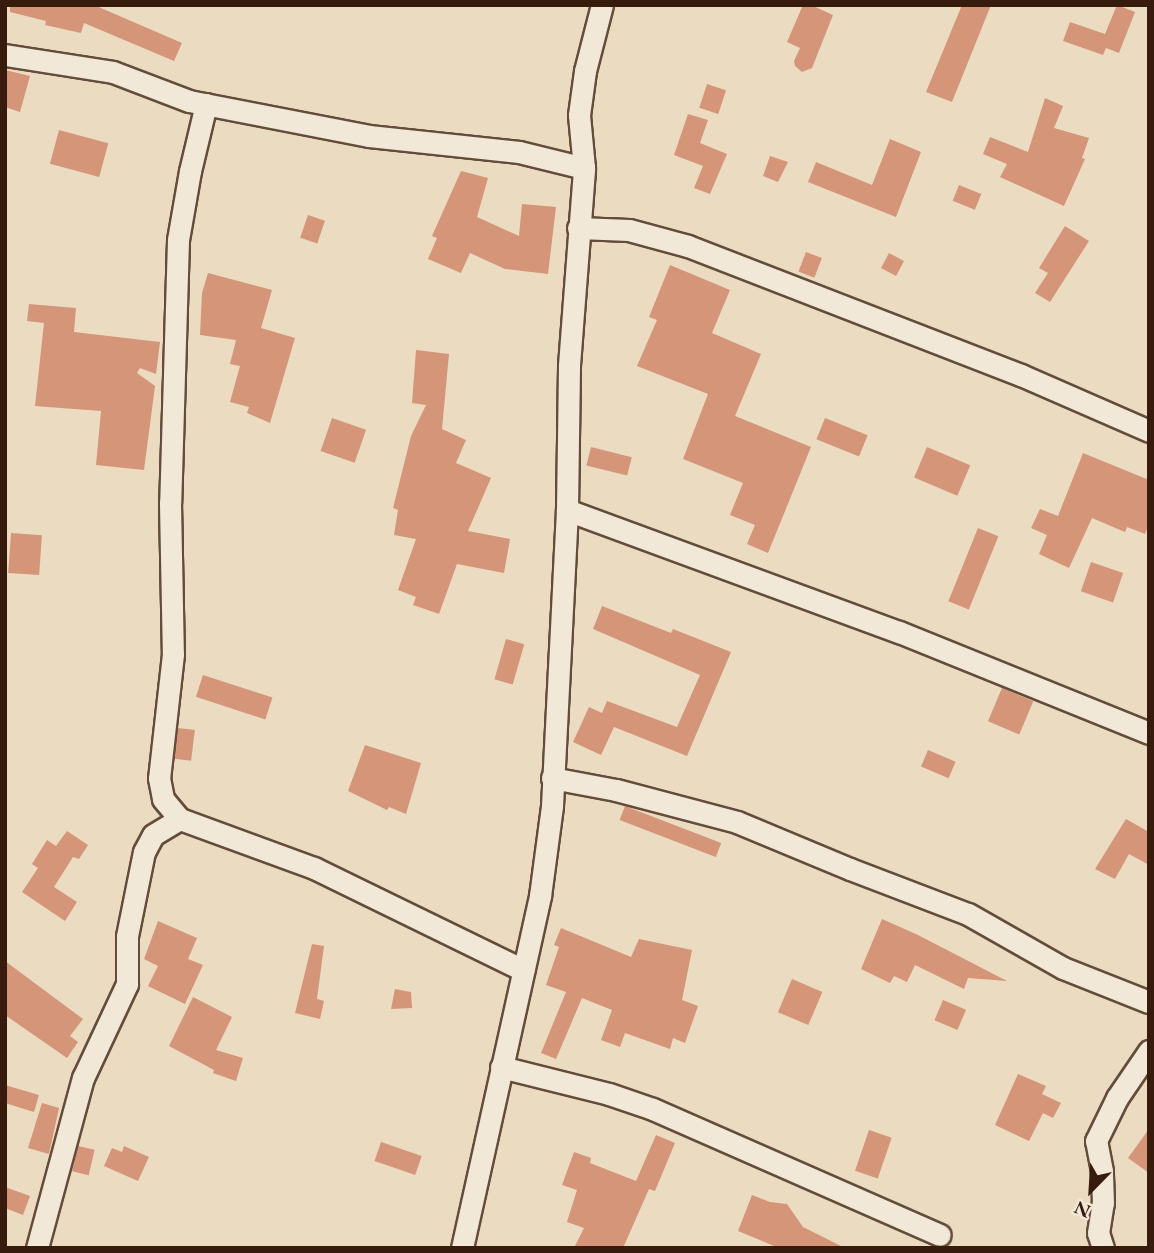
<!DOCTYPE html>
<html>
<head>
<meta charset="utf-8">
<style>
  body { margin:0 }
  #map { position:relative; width:1154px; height:1253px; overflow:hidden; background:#ebdbc1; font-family:"EB Garamond",serif }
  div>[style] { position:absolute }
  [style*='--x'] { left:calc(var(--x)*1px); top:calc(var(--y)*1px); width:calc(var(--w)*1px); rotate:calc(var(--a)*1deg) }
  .building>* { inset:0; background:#d49578; transform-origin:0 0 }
  .roads { filter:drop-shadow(2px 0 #644c3b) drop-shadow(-2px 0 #644c3b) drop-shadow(0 2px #644c3b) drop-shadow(0 -2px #644c3b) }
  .minor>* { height:21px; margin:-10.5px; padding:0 10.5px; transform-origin:10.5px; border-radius:10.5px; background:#f2e8d7 }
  span { translate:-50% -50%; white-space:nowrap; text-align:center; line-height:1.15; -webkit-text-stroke:7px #f2e8d7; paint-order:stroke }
  .frame { position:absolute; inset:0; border:7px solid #371c0e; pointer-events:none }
  .north { position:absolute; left:1056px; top:1155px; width:70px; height:70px; -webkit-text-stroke:5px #f2e8d7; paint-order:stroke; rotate:204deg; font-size:19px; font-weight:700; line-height:28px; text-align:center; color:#371c0e }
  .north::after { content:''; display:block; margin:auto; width:24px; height:32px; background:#371c0e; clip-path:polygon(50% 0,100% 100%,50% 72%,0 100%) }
</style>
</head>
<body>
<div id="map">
  <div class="building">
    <i style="clip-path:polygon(10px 5px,94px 5px,182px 43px,174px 61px,84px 23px,81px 33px,45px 25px,46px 21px,10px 12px)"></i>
    <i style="clip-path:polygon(803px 5px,811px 5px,833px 15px,812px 68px,802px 72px,795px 66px,794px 61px,800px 48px,787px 42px)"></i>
    <i style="clip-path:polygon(962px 5px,991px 5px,952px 102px,926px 92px)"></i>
    <i style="clip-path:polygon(1117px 5px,1135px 12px,1119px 53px,1106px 48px,1103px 55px,1063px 41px,1070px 22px,1105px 34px)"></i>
    <i style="clip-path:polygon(5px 70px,30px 76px,20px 112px,5px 107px)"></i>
    <i style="left:707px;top:84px;width:20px;height:25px;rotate:18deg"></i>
    <i style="clip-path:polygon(1045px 98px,1063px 106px,1054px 128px,1089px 138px,1082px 158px,1085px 159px,1064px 206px,1000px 177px,1007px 164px,983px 154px,990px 137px,1028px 152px)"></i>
    <i style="clip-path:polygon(688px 114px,708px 120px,700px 143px,727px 154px,710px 194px,694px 188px,703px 166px,674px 155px)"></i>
    <i style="left:59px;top:130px;width:51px;height:35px;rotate:15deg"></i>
    <i style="clip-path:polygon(890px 139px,921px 152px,896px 217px,808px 182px,816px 162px,872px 185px)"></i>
    <i style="clip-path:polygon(770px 156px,788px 162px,778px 182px,763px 176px)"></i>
    <i style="clip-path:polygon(461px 171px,488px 178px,477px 217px,519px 236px,522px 204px,556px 207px,548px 274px,505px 269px,470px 253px,461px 273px,428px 259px,437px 238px,432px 236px)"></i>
    <i style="left:959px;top:185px;width:24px;height:17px;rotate:22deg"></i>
    <i style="left:308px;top:215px;width:18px;height:24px;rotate:19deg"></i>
    <i style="clip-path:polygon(1065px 226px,1089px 241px,1050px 302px,1035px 293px,1048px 273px,1039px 268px)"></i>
    <i style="left:806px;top:252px;width:17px;height:21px;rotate:21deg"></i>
    <i style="left:889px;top:253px;width:17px;height:17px;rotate:28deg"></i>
    <i style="clip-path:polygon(670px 265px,730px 290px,712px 333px,761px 354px,735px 416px,811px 447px,768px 553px,747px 544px,755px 525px,730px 515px,743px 483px,683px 459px,708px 394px,637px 366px,657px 320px,649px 317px)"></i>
    <i style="clip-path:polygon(208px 273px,272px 290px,261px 328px,295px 338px,270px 423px,247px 413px,249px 407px,230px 402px,240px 366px,230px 364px,236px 340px,200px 335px,202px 293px)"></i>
    <i style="clip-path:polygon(29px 304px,76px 308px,74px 332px,160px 342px,156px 374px,140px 368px,137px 373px,155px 386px,144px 470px,96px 465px,101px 411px,35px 406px,44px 323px,27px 321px)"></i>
    <i style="clip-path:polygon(416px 350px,449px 354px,442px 429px,466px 440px,456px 463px,491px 478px,468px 531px,510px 539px,504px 573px,457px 564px,439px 614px,413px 605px,416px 597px,398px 590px,416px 539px,394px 535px,398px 510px,393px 508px,411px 436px,426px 405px,412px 403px)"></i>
    <i style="left:332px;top:418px;width:36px;height:35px;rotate:19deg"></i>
    <i style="left:825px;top:418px;width:46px;height:23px;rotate:22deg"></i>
    <i style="left:591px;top:447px;width:42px;height:19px;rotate:14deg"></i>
    <i style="left:927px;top:447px;width:47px;height:33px;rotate:23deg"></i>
    <i style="clip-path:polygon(1083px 453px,1149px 480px,1149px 524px,1145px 534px,1127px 527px,1125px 532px,1092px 518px,1069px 568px,1039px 554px,1047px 535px,1031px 528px,1040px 509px,1058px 516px)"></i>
    <i style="left:978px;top:528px;width:22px;height:79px;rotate:22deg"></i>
    <i style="left:11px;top:533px;width:31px;height:40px;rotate:4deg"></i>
    <i style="left:1091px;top:562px;width:34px;height:31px;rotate:19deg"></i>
    <i style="clip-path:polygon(602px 606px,671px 633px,673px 629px,731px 652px,687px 756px,614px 727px,601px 755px,573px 742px,589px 707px,602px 713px,607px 701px,677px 727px,700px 675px,593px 629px)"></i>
    <i style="left:506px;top:639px;width:19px;height:42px;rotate:16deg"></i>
    <i style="left:203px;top:675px;width:73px;height:23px;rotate:18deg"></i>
    <i style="left:1002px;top:688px;width:34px;height:36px;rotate:23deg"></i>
    <i style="left:178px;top:728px;width:17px;height:31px;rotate:7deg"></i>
    <i style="clip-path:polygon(365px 745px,421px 763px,406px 814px,389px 807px,387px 810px,348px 791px)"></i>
    <i style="left:928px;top:750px;width:30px;height:18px;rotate:23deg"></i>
    <i style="left:625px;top:806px;width:103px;height:15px;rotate:21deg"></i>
    <i style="clip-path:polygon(1126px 819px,1149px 832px,1149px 865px,1129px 854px,1115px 879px,1095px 869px)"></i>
    <i style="clip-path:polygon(67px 831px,88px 845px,79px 859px,73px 857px,54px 887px,77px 902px,65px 921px,22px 892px,38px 868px,32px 864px,47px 840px,56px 846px)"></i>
    <i style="clip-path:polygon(882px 919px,918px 935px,1007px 981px,968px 978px,964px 989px,915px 965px,907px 982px,894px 976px,890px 983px,861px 969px)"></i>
    <i style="clip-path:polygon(158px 921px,197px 938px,188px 959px,203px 965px,185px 1004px,148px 986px,158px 966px,144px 959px)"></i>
    <i style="clip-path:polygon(561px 928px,631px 957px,639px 939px,692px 950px,682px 1000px,698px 1006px,685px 1043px,673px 1038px,670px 1049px,625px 1033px,620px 1047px,601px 1040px,612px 1010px,582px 998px,556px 1059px,541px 1053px,566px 992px,546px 985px,559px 947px,554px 945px)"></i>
    <i style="clip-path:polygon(312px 944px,324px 946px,317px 999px,324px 1001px,320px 1019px,295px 1013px)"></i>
    <i style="clip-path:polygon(5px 961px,83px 1019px,70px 1036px,78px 1042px,67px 1058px,5px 1015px)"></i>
    <i style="left:792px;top:979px;width:33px;height:36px;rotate:23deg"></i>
    <i style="clip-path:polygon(395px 989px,411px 992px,412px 1008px,391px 1009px)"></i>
    <i style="clip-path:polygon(193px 997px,232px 1017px,216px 1050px,243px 1058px,236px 1081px,213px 1073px,214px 1070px,169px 1046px)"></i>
    <i style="left:943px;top:1000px;width:25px;height:22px;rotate:23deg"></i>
    <i style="clip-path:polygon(1018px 1074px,1046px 1086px,1042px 1094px,1061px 1103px,1053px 1118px,1043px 1113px,1029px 1141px,995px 1125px)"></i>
    <i style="clip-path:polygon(5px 1085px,39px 1095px,34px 1112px,5px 1103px)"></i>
    <i style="clip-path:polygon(42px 1103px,59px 1108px,49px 1154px,28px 1148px)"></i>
    <i style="clip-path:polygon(1149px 1129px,1149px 1173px,1128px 1158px)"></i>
    <i style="left:869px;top:1130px;width:24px;height:43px;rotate:19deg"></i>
    <i style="clip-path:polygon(656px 1135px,675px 1143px,655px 1191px,649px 1189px,623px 1248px,574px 1248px,584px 1228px,567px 1222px,577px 1190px,562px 1185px,574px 1152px,591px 1158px,590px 1163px,636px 1181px)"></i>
    <i style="left:381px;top:1142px;width:43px;height:20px;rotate:19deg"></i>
    <i style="left:78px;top:1146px;width:17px;height:26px;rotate:13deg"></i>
    <i style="clip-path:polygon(124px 1146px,149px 1157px,138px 1181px,104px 1166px,112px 1148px,122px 1152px)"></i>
    <i style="clip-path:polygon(5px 1187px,30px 1196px,23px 1215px,5px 1208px)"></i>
    <i style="clip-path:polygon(752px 1195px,770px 1202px,787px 1204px,803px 1227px,845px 1248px,779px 1248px,738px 1231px)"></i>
  </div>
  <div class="roads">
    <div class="minor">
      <i style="--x:5;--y:55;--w:109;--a:8.9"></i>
      <i style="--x:113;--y:72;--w:81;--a:20.9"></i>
      <i style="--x:189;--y:101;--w:183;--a:11"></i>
      <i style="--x:369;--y:136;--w:151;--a:6.1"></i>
      <i style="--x:519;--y:152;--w:67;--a:13.8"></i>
      <i style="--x:206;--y:104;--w:69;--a:103.4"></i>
      <i style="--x:190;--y:171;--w:70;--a:99.9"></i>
      <i style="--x:178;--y:240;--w:263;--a:91.7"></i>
      <i style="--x:170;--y:503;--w:151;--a:88.9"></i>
      <i style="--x:173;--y:654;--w:125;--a:96.4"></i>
      <i style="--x:159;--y:778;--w:21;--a:79"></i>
      <i style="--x:163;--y:799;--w:26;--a:50"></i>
      <i style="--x:180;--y:819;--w:143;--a:20.1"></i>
      <i style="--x:314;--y:868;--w:233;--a:26"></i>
      <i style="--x:578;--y:228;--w:51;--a:2.2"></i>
      <i style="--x:629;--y:230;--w:61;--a:15.2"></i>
      <i style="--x:688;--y:246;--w:357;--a:21.2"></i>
      <i style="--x:1021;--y:375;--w:140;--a:23.6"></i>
      <i style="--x:567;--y:510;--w:354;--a:20.2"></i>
      <i style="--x:899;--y:632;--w:270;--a:22"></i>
      <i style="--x:552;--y:778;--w:65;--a:10.6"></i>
      <i style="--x:616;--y:790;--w:125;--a:14.8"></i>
      <i style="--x:737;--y:822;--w:122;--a:22.6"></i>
      <i style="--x:850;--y:869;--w:126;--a:20.9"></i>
      <i style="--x:968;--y:914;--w:109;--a:29.6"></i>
      <i style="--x:1063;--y:968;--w:92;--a:21.6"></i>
      <i style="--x:501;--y:1067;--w:111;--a:14"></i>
      <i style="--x:609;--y:1094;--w:46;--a:18.8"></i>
      <i style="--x:653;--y:1109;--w:313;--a:23.7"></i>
      <i style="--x:37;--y:1248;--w:176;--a:-74.9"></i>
      <i style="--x:83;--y:1078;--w:104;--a:-64.9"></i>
      <i style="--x:127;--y:984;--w:48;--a:-90"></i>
      <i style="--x:127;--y:936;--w:86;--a:-78.6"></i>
      <i style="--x:144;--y:852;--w:19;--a:-62"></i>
      <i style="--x:153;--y:835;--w:31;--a:-31"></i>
      <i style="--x:462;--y:1248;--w:361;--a:-77.5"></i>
      <i style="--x:540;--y:896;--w:91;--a:-82.4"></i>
      <i style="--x:552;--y:806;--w:296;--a:-87.1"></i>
      <i style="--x:567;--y:510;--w:145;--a:-89.2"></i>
      <i style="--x:569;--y:365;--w:198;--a:-85.6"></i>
      <i style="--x:584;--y:168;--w:53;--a:-95.4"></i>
      <i style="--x:579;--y:115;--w:44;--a:-82.2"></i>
      <i style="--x:585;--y:71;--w:68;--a:-75.6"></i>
      <i style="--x:1103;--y:1248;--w:16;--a:-108"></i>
      <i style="--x:1098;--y:1233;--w:30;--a:-81"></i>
      <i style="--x:1103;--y:1203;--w:32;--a:-92"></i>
      <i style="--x:1102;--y:1171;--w:31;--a:-101"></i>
      <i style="--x:1096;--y:1141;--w:48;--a:-64"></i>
      <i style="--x:1117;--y:1098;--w:57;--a:-55.8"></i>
    </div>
  </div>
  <div class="frame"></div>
  <div class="north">N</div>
</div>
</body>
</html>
